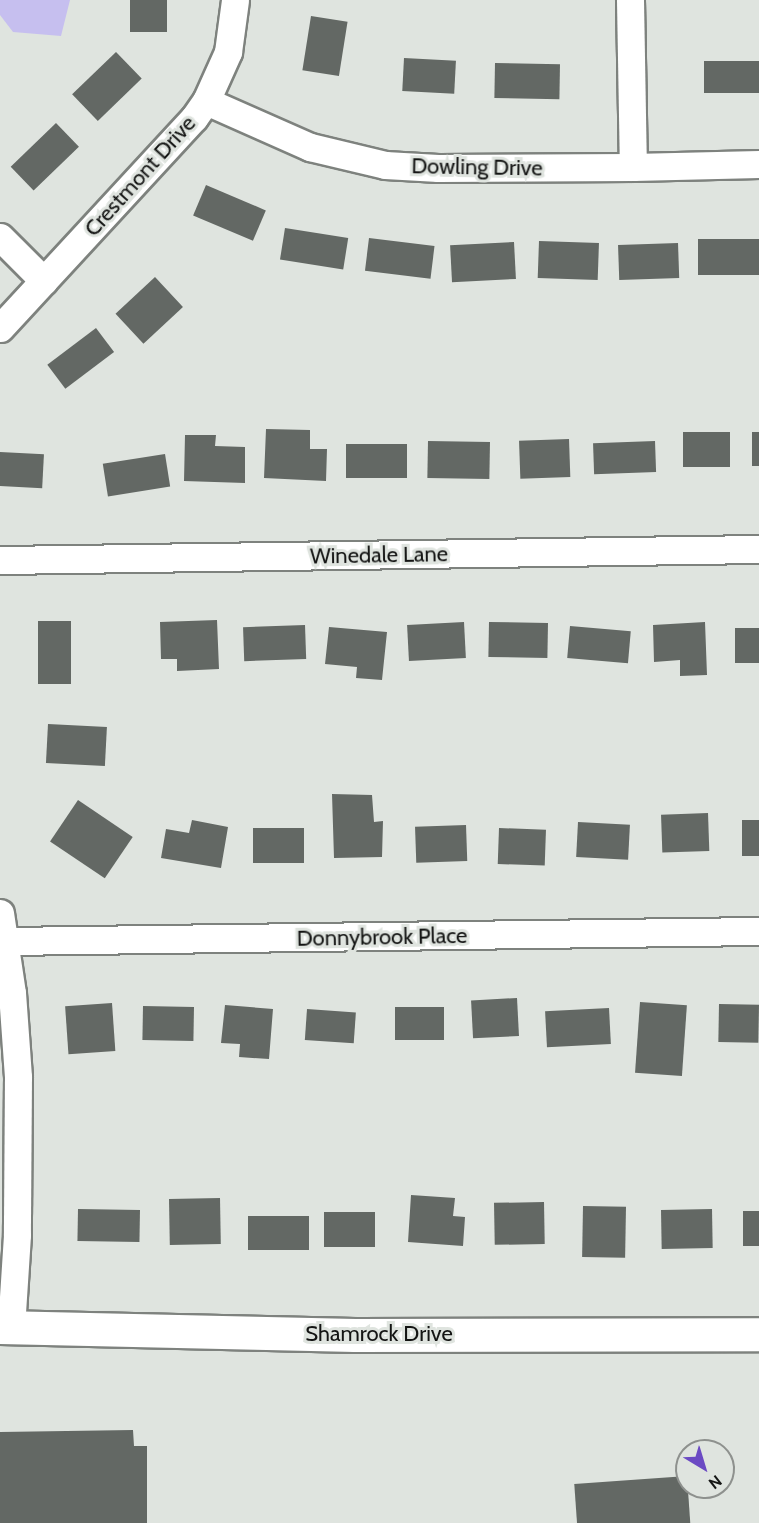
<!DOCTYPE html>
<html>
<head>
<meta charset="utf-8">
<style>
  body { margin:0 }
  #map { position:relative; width:759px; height:1523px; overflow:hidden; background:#dfe4df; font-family:Cabin,sans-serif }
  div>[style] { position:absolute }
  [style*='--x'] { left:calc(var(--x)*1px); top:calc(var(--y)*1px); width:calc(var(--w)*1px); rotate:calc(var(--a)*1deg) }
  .green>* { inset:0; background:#c6bfef }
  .building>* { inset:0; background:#636864; transform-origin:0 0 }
  .roads { filter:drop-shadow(2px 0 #7e827e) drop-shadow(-2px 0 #7e827e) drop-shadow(0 2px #7e827e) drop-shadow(0 -2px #7e827e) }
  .street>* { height:27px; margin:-13.5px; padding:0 13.5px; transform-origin:13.5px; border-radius:13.5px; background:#fff }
  .secondary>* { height:33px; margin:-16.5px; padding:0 16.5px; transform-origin:16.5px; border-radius:16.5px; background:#fff }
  span { translate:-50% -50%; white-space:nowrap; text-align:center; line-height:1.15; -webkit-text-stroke:6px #dfe4df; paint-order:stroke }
  .street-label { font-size:22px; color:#141514 }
  .north { position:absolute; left:675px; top:1439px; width:60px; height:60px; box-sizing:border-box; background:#dfe4df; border:2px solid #8e918e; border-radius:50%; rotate:142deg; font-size:16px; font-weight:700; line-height:24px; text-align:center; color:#141514 }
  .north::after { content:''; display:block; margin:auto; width:21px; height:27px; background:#6b4ac3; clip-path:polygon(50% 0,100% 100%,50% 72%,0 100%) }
</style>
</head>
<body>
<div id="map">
  <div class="green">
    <i style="clip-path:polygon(0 0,70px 0,61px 36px,13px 32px,0 15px)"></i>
  </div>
  <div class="building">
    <i style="left:130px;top:0;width:37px;height:32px"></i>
    <i style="left:311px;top:16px;width:37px;height:55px;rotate:9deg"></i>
    <i style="left:116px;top:52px;width:37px;height:61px;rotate:46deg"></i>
    <i style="left:404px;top:58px;width:52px;height:33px;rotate:3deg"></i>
    <i style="left:704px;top:61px;width:55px;height:32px"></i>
    <i style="left:495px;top:63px;width:65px;height:35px;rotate:1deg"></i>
    <i style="left:56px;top:123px;width:33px;height:63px;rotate:46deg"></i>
    <i style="left:206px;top:185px;width:65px;height:33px;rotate:23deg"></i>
    <i style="left:285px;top:228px;width:64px;height:32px;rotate:9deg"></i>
    <i style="left:369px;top:238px;width:66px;height:33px;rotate:7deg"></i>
    <i style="left:759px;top:239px;width:36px;height:61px;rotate:90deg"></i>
    <i style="left:539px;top:241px;width:60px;height:37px;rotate:2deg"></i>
    <i style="left:514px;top:242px;width:37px;height:64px;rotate:87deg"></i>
    <i style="left:678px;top:243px;width:35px;height:60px;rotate:88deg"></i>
    <i style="left:155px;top:277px;width:41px;height:54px;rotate:47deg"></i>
    <i style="left:96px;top:328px;width:30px;height:61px;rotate:53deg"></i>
    <i style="clip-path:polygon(266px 429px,310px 430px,310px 449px,327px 449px,326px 481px,264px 478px)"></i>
    <i style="left:683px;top:432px;width:47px;height:35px"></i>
    <i style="left:752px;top:432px;width:7px;height:34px"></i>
    <i style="clip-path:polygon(185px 435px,216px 435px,215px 446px,245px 447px,245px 483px,184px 481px)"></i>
    <i style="left:569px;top:439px;width:38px;height:50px;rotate:88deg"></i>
    <i style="left:428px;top:441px;width:62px;height:37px;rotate:1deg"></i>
    <i style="left:655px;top:441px;width:31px;height:62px;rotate:88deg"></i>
    <i style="left:407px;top:444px;width:34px;height:61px;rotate:90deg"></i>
    <i style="left:0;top:452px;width:44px;height:34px;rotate:3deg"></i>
    <i style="left:165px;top:454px;width:33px;height:63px;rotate:81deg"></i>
    <i style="clip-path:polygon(217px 620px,219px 669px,177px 671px,177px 659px,161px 659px,160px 622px)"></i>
    <i style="left:38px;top:621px;width:33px;height:63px"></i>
    <i style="left:464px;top:622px;width:36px;height:57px;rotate:87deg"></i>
    <i style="left:489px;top:622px;width:59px;height:35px;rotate:1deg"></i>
    <i style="clip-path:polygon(705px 622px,707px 675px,680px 676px,680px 660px,654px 662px,653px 625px)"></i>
    <i style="left:305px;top:625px;width:34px;height:62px;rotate:88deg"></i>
    <i style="left:570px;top:626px;width:61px;height:32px;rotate:5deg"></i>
    <i style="clip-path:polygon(329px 627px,387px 632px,382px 680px,356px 678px,357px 667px,325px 664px)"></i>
    <i style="left:759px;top:628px;width:35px;height:24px;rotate:90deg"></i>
    <i style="left:48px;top:724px;width:59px;height:39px;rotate:3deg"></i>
    <i style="clip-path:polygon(332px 794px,372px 795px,374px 822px,383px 821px,382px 857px,334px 858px)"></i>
    <i style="left:78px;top:800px;width:66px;height:50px;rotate:34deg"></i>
    <i style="left:708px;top:813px;width:38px;height:47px;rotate:88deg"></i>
    <i style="clip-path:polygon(192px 820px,228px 827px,221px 868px,161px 858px,166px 829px,189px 833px)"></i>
    <i style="left:759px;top:820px;width:36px;height:17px;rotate:90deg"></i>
    <i style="left:578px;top:822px;width:52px;height:35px;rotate:3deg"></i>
    <i style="left:466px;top:825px;width:36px;height:51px;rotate:88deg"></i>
    <i style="left:253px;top:828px;width:51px;height:35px"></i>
    <i style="left:499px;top:828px;width:47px;height:36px;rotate:2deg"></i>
    <i style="left:517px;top:998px;width:38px;height:46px;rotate:87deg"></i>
    <i style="left:640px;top:1002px;width:47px;height:71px;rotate:4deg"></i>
    <i style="left:112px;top:1003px;width:48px;height:47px;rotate:86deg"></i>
    <i style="left:719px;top:1004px;width:40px;height:38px;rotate:1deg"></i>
    <i style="clip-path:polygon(225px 1005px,273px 1009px,269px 1059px,239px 1057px,240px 1044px,221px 1043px)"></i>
    <i style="left:143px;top:1006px;width:51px;height:34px;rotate:1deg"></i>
    <i style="left:395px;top:1007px;width:49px;height:33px"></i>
    <i style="left:609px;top:1008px;width:36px;height:64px;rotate:87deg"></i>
    <i style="left:307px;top:1009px;width:49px;height:31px;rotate:4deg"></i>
    <i style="clip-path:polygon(411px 1195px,455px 1198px,453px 1216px,465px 1217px,463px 1246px,408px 1242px)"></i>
    <i style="left:220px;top:1198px;width:46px;height:51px;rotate:89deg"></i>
    <i style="left:544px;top:1202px;width:42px;height:50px;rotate:89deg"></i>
    <i style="left:583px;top:1206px;width:43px;height:51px;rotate:1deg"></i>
    <i style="left:78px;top:1209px;width:62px;height:32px;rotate:1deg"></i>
    <i style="left:712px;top:1209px;width:39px;height:51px;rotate:89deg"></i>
    <i style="left:759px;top:1211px;width:35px;height:16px;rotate:90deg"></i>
    <i style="left:324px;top:1212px;width:51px;height:35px"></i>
    <i style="left:309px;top:1216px;width:34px;height:61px;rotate:90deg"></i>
    <i style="clip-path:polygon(133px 1430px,134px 1446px,147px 1446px,147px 1523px,0 1523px,0 1432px)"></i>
    <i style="left:687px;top:1476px;width:47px;height:113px;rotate:86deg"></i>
  </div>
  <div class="roads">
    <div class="street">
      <i style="--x:630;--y:0;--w:167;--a:89"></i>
      <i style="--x:206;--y:101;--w:114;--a:23.9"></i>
      <i style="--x:310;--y:147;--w:77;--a:13.5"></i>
      <i style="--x:385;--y:165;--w:53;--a:3.2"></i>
      <i style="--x:438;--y:168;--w:195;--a:-0.3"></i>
      <i style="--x:633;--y:167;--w:126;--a:-1.4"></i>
      <i style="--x:0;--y:237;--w:62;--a:45"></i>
      <i style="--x:0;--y:328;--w:286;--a:-47.3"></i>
      <i style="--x:194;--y:118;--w:21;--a:-55"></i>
      <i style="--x:206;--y:101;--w:54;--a:-65.8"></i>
      <i style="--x:228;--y:52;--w:52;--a:-82.3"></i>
      <i style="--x:0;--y:560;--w:759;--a:-0.83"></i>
      <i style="--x:0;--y:913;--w:81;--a:81.5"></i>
      <i style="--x:12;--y:993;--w:84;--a:85.9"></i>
      <i style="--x:18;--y:1077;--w:158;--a:90.4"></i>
      <i style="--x:17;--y:1235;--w:92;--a:93.7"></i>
      <i style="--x:5;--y:941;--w:754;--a:-0.76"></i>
    </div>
    <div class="secondary">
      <i style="--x:0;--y:1327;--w:355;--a:1.3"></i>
      <i style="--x:355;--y:1335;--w:404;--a:-0.1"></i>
    </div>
  </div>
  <div class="street-label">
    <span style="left:477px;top:167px;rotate:1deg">Dowling Drive</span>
    <span style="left:140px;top:176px;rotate:-48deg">Crestmont Drive</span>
    <span style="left:379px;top:555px;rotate:-1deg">Winedale Lane</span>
    <span style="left:382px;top:937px;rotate:-1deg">Donnybrook Place</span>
    <span style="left:379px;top:1334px">Shamrock Drive</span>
  </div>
  <div class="north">N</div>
</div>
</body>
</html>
